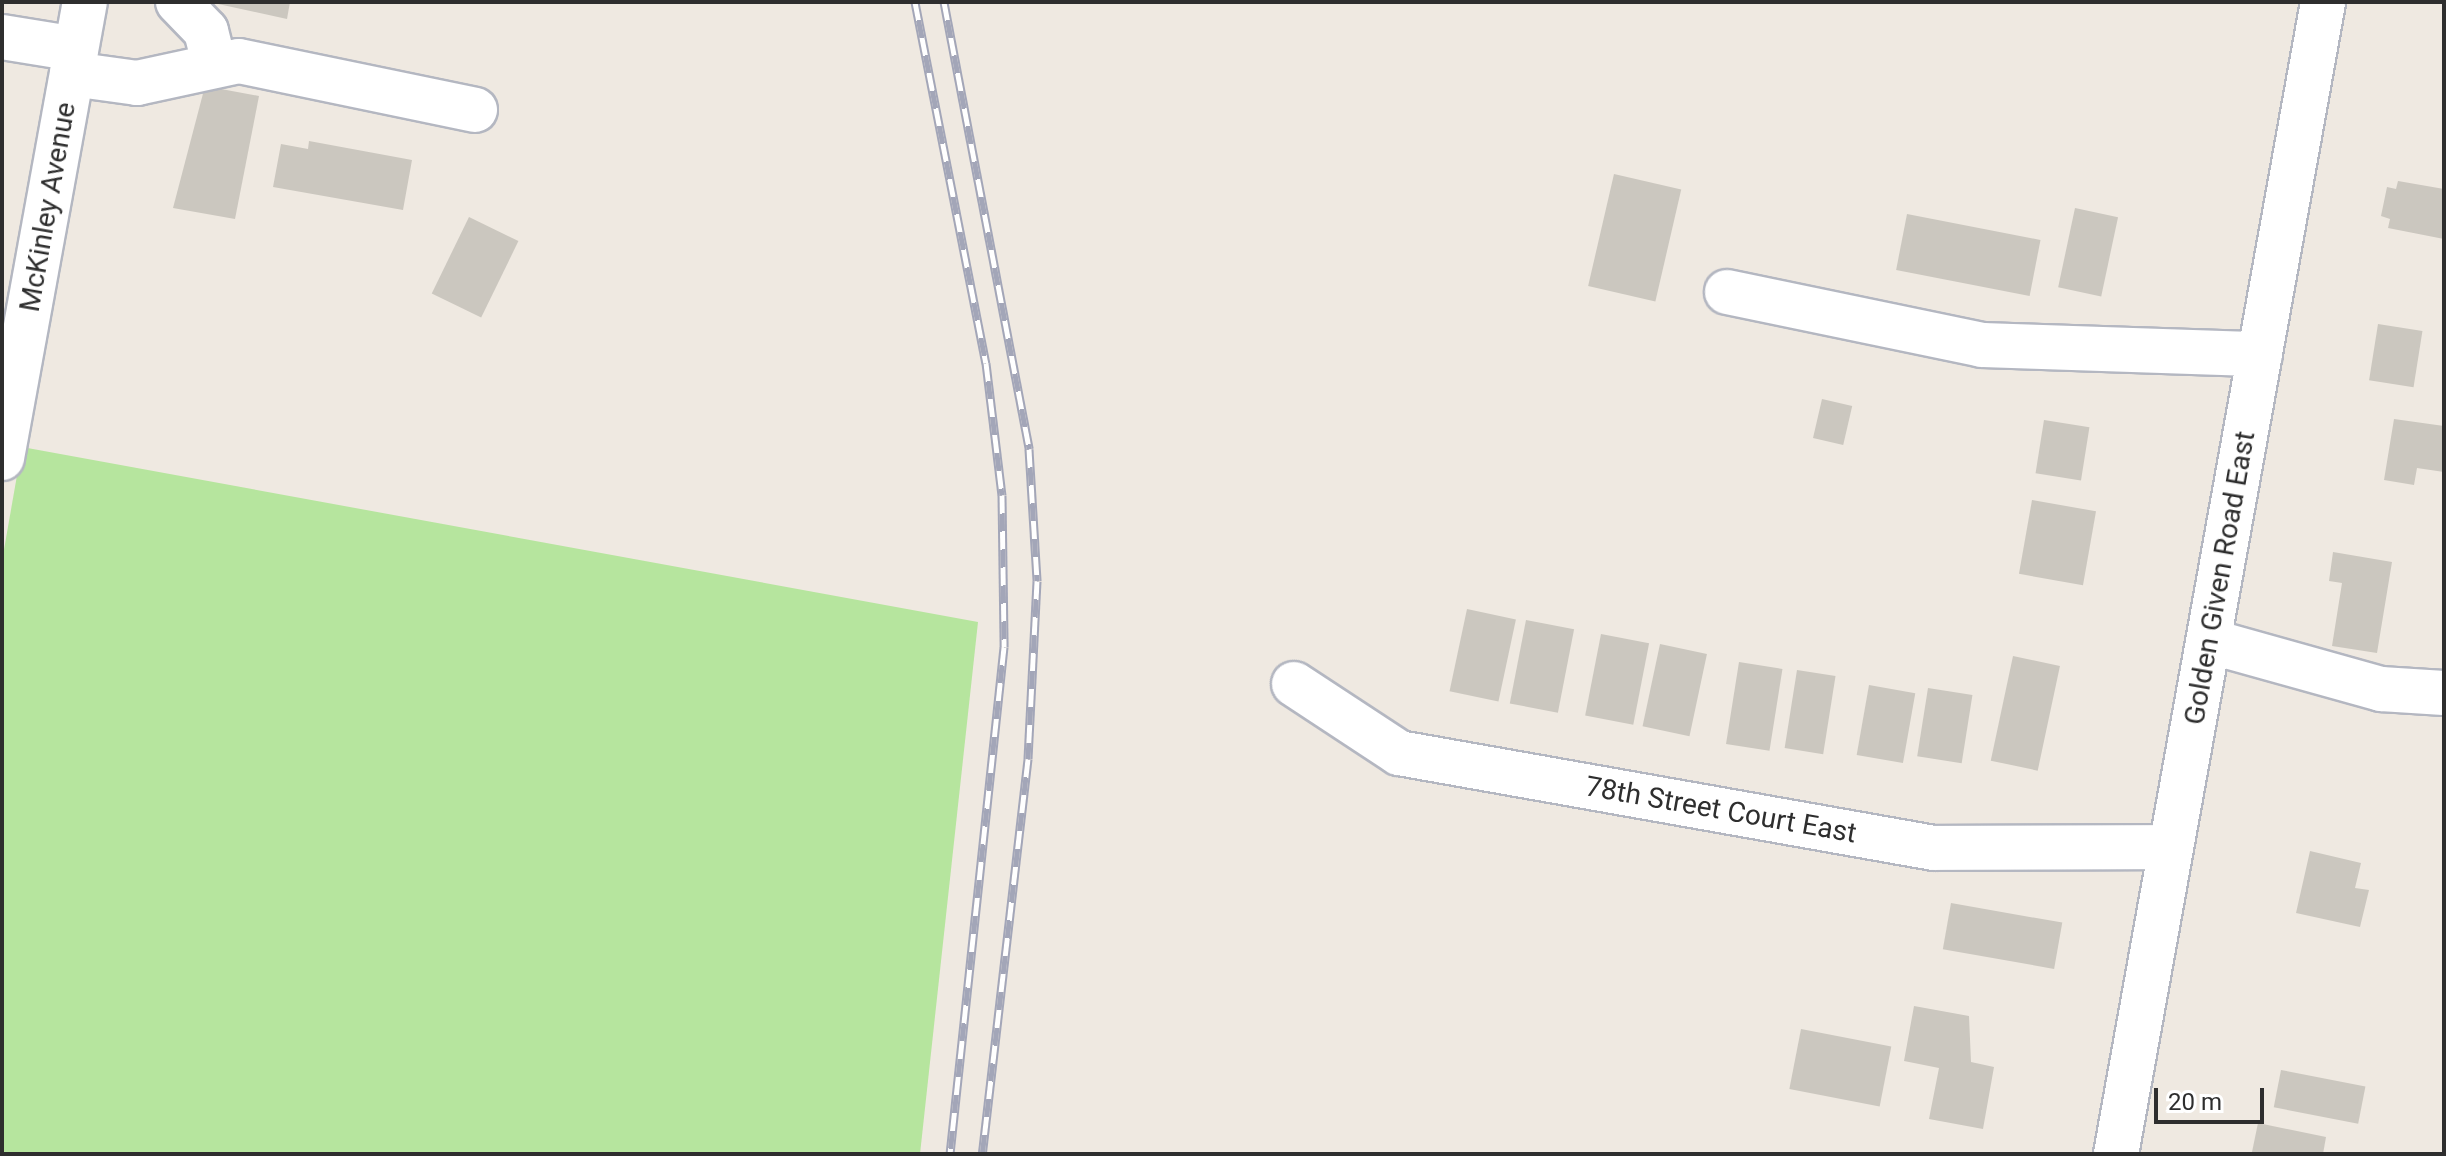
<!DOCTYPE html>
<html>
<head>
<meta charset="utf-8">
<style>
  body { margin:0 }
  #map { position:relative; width:2446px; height:1156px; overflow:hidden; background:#efe9e1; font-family:Roboto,sans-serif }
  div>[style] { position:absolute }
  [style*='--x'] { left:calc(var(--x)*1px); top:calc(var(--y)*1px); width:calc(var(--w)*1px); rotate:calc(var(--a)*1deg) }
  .green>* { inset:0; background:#b6e59e }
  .building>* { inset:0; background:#cbc7bf; transform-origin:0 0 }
  .roads { filter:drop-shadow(2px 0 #b4b7c1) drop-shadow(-2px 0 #b4b7c1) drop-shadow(0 2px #b4b7c1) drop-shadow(0 -2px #b4b7c1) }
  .minor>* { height:44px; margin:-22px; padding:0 22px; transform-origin:22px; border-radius:22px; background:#fff }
  .rail>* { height:9px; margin-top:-4.5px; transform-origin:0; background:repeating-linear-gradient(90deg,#fff 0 18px,#a3a6b8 0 36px); box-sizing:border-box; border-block:2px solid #a3a6b8 }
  span { translate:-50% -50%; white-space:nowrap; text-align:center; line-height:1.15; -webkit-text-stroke:6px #fff; paint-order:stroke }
  .street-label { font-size:28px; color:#2e2e2e }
  .frame { position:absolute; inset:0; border:4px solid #2e2e2e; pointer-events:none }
  .scale { position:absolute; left:2154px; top:1088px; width:110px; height:36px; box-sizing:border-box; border:4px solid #2e2e2e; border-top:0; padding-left:10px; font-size:24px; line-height:28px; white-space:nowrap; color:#2e2e2e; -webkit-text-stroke:6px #fff; paint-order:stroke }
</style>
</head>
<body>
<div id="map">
  <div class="green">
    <i style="clip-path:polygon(22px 447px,978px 622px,920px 1154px,2px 1154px,2px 561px)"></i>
  </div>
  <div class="building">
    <i style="clip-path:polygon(209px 2px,290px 2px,287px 19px)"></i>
    <i style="clip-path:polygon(205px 86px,259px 96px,235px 219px,173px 208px)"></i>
    <i style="clip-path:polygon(309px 141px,412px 160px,403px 210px,273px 187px,281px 144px,308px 149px)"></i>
    <i style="left:1614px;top:174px;width:69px;height:115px;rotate:13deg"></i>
    <i style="clip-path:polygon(2398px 181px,2444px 189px,2444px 239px,2388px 228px,2390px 219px,2381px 216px,2387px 187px,2396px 189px)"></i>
    <i style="left:2075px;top:208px;width:44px;height:81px;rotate:12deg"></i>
    <i style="left:1907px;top:214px;width:136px;height:57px;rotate:11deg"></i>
    <i style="left:469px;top:217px;width:55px;height:85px;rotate:26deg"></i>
    <i style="left:2378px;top:324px;width:45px;height:57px;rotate:9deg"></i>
    <i style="left:1822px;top:399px;width:31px;height:40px;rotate:13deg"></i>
    <i style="clip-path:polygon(2394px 419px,2444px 426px,2444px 472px,2417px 468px,2414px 485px,2384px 480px)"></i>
    <i style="left:2044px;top:420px;width:46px;height:54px;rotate:9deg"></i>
    <i style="left:2032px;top:500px;width:65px;height:75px;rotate:10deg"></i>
    <i style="clip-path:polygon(2333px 552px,2392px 562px,2377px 653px,2332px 646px,2342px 583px,2329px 581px)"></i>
    <i style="left:1467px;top:609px;width:50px;height:84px;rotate:12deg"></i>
    <i style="left:1526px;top:620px;width:49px;height:85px;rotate:11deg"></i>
    <i style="left:1601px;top:634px;width:49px;height:83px;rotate:11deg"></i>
    <i style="left:1660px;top:644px;width:48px;height:84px;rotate:12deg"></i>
    <i style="left:2013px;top:656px;width:48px;height:107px;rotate:12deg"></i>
    <i style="left:1739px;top:662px;width:44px;height:83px;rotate:9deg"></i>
    <i style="left:1797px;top:670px;width:39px;height:79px;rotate:9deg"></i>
    <i style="left:1869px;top:685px;width:47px;height:71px;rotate:10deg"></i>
    <i style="left:1928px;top:688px;width:45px;height:69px;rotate:9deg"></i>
    <i style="clip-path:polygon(2310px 851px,2361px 863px,2355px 888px,2369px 890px,2360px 927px,2296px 913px)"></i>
    <i style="left:1951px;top:903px;width:113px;height:47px;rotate:10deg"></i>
    <i style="clip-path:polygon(1914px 1006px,1969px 1016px,1971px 1062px,1994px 1067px,1983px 1129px,1929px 1119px,1939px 1068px,1904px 1061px)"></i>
    <i style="left:1801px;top:1029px;width:92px;height:61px;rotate:11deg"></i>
    <i style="left:2281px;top:1070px;width:86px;height:38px;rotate:11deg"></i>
    <i style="clip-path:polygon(2258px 1123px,2326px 1137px,2323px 1154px,2252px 1152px)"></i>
  </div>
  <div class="roads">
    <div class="minor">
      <i style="--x:178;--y:2;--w:40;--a:46"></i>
      <i style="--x:206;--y:31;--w:32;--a:76"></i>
      <i style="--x:2;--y:37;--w:75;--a:9.2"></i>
      <i style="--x:72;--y:74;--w:66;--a:7.9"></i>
      <i style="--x:137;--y:83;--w:104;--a:-12.2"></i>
      <i style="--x:239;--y:61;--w:241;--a:11.7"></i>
      <i style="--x:1727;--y:292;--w:260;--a:11.7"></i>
      <i style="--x:1982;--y:345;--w:278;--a:1.9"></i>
      <i style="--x:2;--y:458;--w:463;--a:-79.7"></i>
      <i style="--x:2209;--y:641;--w:179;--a:15.6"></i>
      <i style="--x:2381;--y:689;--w:63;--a:3.6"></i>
      <i style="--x:1294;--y:684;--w:126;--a:33.3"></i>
      <i style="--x:1399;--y:753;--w:543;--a:10.07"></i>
      <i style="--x:1934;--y:848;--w:236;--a:-0.2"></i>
      <i style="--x:2116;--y:1154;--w:1170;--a:-79.81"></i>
    </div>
  </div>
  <div class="rail">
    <i style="--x:915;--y:2;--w:368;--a:78.9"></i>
    <i style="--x:986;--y:363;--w:133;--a:83.1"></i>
    <i style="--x:1002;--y:495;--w:152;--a:89.2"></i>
    <i style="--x:1004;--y:647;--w:510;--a:96.08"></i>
    <i style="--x:944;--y:2;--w:455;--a:79.2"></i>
    <i style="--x:1029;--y:449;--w:132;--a:86.5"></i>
    <i style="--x:1037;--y:581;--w:178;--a:92.9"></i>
    <i style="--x:1028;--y:759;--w:398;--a:96.6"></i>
  </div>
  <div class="street-label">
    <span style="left:48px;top:207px;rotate:-80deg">McKinley Avenue</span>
    <span style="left:2220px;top:578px;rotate:-80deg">Golden Given Road East</span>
    <span style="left:1721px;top:810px;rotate:10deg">78th Street Court East</span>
  </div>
  <div class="frame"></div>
  <div class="scale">20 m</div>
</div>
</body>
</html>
